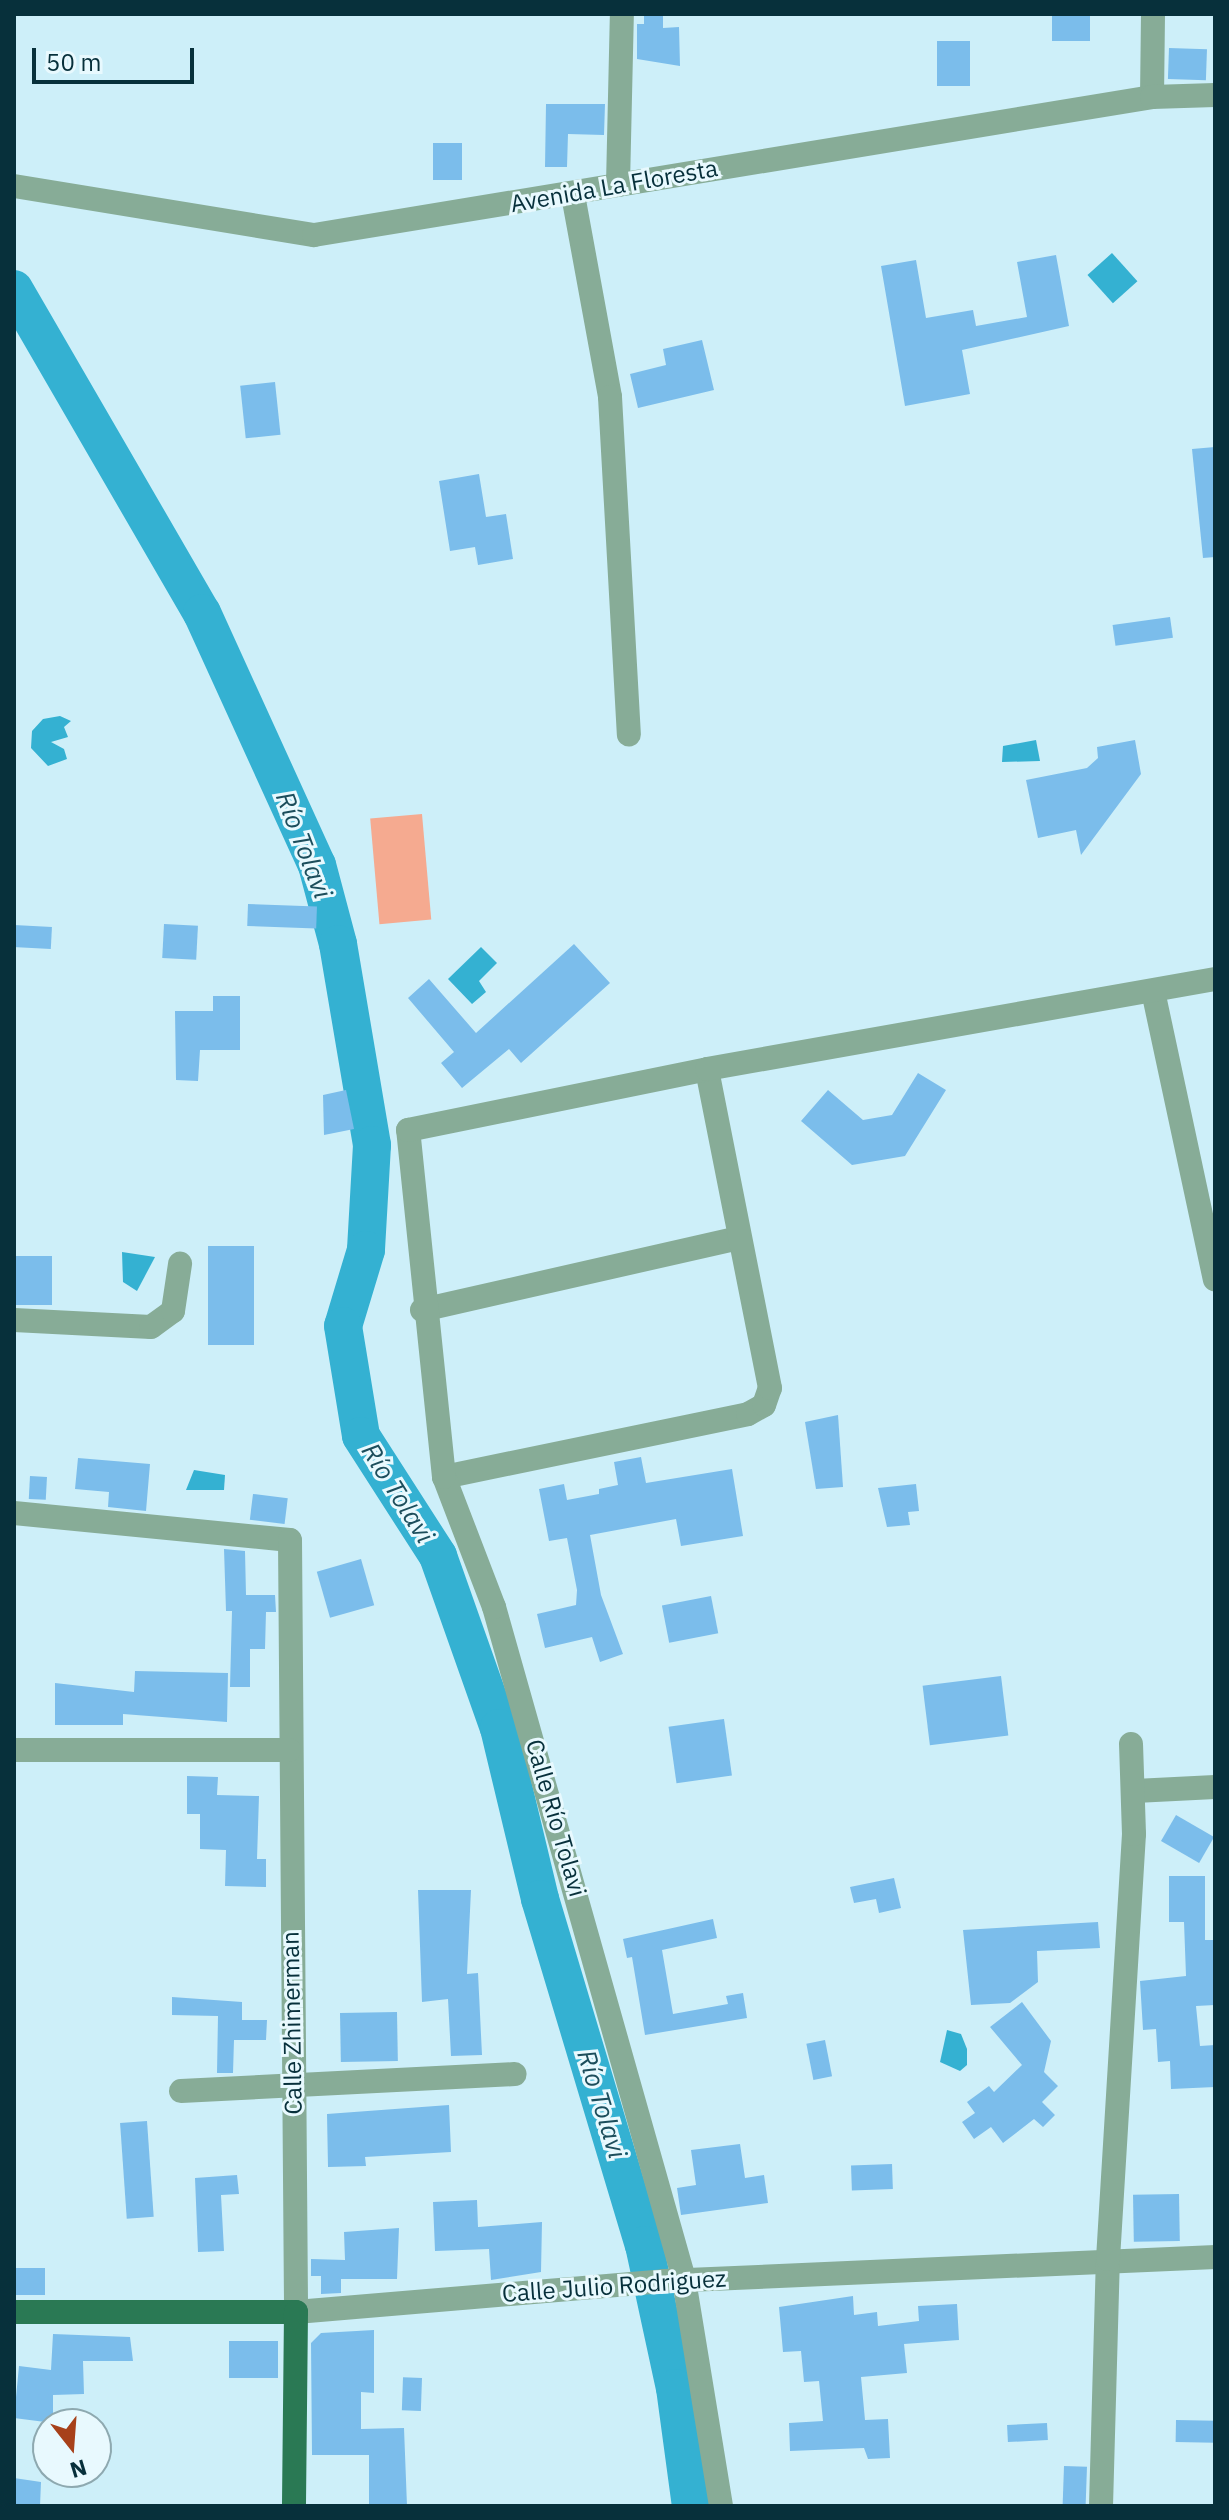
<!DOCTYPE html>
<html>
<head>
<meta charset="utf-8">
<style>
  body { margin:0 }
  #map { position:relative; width:1229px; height:2520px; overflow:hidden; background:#cdeff9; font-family:"IBM Plex Sans",sans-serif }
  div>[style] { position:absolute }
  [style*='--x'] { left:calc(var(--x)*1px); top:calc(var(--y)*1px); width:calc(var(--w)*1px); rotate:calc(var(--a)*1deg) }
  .green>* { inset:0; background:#f5aa90; transform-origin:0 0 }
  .water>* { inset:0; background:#34b1d2; transform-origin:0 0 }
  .river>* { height:38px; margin:-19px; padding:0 19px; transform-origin:19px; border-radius:19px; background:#34b1d2 }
  .building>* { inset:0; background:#7bbdeb; transform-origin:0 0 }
  .minor>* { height:24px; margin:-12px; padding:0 12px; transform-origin:12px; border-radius:12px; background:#87ac97 }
  .major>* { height:24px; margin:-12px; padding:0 12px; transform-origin:12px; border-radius:12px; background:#2a7954 }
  span { translate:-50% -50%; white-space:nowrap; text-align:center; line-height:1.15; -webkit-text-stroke:6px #e8f9fe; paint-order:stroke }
  .street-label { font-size:24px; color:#07303b }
  .water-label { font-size:26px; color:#1c4e5c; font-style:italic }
  .frame { position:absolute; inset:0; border:16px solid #07303b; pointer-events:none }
  .north { position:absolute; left:32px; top:2408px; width:80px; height:80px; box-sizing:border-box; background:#e8f9fe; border:2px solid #8ea9b0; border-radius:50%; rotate:163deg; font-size:22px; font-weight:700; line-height:32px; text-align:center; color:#07303b }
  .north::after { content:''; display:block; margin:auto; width:28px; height:36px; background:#a7411a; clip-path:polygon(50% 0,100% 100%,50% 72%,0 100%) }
  .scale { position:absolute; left:32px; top:48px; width:162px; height:36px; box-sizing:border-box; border:4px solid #07303b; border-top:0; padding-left:10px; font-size:24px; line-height:28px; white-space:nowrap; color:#07303b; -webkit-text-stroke:6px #e8f9fe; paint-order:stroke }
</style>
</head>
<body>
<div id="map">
  <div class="green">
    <i style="left:422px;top:814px;width:106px;height:52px;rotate:85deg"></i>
  </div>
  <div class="water">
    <i style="left:1112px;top:253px;width:38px;height:33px;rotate:48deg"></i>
    <i style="clip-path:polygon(60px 716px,71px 721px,64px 727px,68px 737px,51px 742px,64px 749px,67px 759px,48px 766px,31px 748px,32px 731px,43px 719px)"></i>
    <i style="clip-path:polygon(1036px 740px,1040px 761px,1002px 762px,1003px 746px)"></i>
    <i style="clip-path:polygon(481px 947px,497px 963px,479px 981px,486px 992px,472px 1004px,448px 979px)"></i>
    <i style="clip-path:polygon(122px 1252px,155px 1257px,137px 1291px,123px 1282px)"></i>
    <i style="clip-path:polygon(194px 1470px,225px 1475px,224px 1490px,186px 1490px)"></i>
    <i style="clip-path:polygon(947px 2030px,961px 2034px,967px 2049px,967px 2065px,960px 2071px,940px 2062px)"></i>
  </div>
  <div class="river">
    <i style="--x:14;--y:289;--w:375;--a:59.9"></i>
    <i style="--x:202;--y:613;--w:277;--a:65.5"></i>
    <i style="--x:317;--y:865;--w:82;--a:75.1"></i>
    <i style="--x:338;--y:944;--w:204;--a:80.4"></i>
    <i style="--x:372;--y:1145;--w:105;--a:93.3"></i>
    <i style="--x:366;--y:1250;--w:79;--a:106.8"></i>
    <i style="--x:343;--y:1326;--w:111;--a:80.7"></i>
    <i style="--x:361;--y:1436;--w:143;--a:57.3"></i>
    <i style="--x:438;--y:1556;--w:182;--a:70.5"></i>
    <i style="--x:499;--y:1728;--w:176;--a:76.5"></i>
    <i style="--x:540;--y:1899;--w:361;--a:73.3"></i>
    <i style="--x:644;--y:2245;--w:146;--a:77.8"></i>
    <i style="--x:675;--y:2388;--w:119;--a:82.3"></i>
  </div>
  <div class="building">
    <i style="clip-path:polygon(644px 14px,663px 14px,663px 28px,679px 27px,680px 66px,637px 59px,637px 24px,644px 24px)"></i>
    <i style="left:1052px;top:14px;width:38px;height:27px"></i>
    <i style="left:937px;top:41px;width:33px;height:45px"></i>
    <i style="left:1169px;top:48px;width:38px;height:31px;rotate:2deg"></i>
    <i style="clip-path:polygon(546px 104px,605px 104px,604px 135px,568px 134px,567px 167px,545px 167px)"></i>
    <i style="left:433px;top:143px;width:29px;height:37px"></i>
    <i style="clip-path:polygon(1056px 255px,1069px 326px,962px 350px,970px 394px,905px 406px,881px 266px,916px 260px,926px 318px,973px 310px,976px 326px,1027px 317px,1017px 262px)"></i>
    <i style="clip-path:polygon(702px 340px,714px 390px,638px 408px,630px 374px,666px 365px,663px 349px)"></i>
    <i style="left:275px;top:382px;width:53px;height:35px;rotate:84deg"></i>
    <i style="clip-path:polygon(1215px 447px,1215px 557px,1203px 558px,1192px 449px)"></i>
    <i style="clip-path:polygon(479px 474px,486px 517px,506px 514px,513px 559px,478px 565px,475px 547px,450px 551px,439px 481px)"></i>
    <i style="left:1170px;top:617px;width:21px;height:58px;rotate:82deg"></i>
    <i style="clip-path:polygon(1135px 740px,1141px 774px,1081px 855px,1076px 830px,1038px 838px,1026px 780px,1087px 768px,1098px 758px,1097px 747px)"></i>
    <i style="left:248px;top:904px;width:69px;height:22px;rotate:2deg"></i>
    <i style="left:164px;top:924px;width:34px;height:34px;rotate:3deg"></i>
    <i style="left:14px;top:925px;width:38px;height:22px;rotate:3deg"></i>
    <i style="clip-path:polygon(574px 944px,610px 983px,521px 1063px,509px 1049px,462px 1088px,441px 1063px,454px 1052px,408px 998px,429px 979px,476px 1033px)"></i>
    <i style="clip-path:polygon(213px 996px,240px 996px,240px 1050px,200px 1050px,198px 1081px,176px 1080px,175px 1011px,213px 1011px)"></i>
    <i style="clip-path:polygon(918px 1073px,946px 1090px,905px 1156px,852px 1165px,801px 1121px,828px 1090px,863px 1120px,892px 1115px)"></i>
    <i style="clip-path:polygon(346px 1090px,354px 1129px,324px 1135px,323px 1095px)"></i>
    <i style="left:254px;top:1246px;width:99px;height:46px;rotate:90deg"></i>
    <i style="left:14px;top:1256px;width:38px;height:49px"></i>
    <i style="clip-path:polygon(838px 1415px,843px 1487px,816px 1489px,805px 1422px)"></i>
    <i style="clip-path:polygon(641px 1457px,646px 1483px,732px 1469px,743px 1536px,681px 1546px,676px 1519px,590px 1535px,601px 1595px,623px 1654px,600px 1662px,592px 1637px,545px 1648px,537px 1614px,576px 1605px,577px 1590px,567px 1538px,549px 1541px,539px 1489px,564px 1484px,567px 1500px,599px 1494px,599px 1489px,618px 1485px,614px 1462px)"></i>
    <i style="clip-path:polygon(78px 1458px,150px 1464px,146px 1511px,108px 1507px,109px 1492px,75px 1489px)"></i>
    <i style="left:30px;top:1476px;width:17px;height:23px;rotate:3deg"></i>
    <i style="clip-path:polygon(916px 1484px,919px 1511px,908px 1512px,910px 1525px,887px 1527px,878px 1488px)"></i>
    <i style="left:253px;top:1494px;width:35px;height:26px;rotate:7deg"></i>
    <i style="clip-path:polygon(224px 1549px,245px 1551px,246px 1595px,275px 1595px,276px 1612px,266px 1612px,265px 1649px,250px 1649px,250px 1687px,230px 1687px,232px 1611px,226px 1611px)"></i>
    <i style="left:361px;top:1559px;width:48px;height:46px;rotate:74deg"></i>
    <i style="left:711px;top:1596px;width:38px;height:50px;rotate:79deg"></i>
    <i style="clip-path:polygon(135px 1671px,228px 1673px,227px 1722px,123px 1714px,123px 1725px,55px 1725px,55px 1683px,134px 1692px)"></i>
    <i style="left:1001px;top:1676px;width:60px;height:79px;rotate:83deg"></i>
    <i style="left:724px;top:1719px;width:57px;height:56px;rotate:82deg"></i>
    <i style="clip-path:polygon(187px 1776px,218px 1777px,217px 1795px,259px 1796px,257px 1859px,266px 1859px,266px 1887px,225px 1886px,226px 1850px,200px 1849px,200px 1814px,187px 1814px)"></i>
    <i style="left:1176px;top:1815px;width:44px;height:30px;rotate:30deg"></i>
    <i style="clip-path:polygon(1169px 1876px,1205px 1876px,1205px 1940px,1215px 1940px,1215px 2005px,1196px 2006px,1200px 2046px,1215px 2045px,1215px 2087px,1171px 2089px,1170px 2061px,1158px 2062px,1156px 2029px,1143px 2030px,1140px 1981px,1186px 1976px,1184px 1922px,1169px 1922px)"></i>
    <i style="clip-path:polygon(894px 1878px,901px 1908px,879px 1913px,876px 1899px,854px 1903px,850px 1887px)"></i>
    <i style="clip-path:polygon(418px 1890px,471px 1890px,467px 1974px,478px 1973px,482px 2055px,451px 2056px,448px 1999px,422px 2002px)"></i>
    <i style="clip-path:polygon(713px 1919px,717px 1938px,662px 1950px,673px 2014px,728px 2004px,726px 1996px,743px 1993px,747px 2018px,645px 2035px,632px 1957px,627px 1958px,623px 1939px)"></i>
    <i style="clip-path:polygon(1098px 1922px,1100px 1948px,1037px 1951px,1038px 1982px,1010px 2003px,971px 2005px,963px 1930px)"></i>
    <i style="clip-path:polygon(172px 1997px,242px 2002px,242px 2020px,267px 2020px,266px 2040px,234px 2040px,233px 2073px,217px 2073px,218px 2016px,172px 2015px)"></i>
    <i style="clip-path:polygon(1022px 2002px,1051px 2041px,1044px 2072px,1058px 2086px,1042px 2102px,1055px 2115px,1043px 2127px,1034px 2119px,1003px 2143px,991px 2127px,974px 2139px,962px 2122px,975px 2113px,967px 2102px,989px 2086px,994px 2092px,1022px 2065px,990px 2027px)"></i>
    <i style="left:397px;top:2012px;width:49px;height:57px;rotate:89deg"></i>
    <i style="left:825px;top:2040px;width:37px;height:19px;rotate:79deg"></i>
    <i style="clip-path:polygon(449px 2105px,451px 2152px,365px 2157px,366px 2166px,328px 2167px,327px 2114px)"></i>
    <i style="left:147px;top:2121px;width:96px;height:27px;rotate:86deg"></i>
    <i style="clip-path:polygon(740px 2144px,745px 2178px,764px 2175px,768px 2203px,681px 2215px,677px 2188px,696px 2185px,691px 2150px)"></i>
    <i style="left:892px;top:2164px;width:25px;height:41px;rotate:88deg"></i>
    <i style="clip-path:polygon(237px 2175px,239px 2194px,221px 2195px,224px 2251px,198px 2252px,195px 2178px)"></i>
    <i style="left:1179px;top:2194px;width:47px;height:46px;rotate:89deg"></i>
    <i style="clip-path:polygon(477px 2200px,478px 2227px,542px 2222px,541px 2272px,491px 2280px,489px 2249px,435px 2251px,433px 2202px)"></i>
    <i style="clip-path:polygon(399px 2228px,397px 2279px,341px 2279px,341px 2293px,321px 2294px,321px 2276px,311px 2276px,311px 2259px,345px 2260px,344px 2232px)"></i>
    <i style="left:14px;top:2268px;width:31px;height:27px"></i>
    <i style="clip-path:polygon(853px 2296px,854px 2315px,877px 2312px,878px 2326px,919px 2321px,918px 2306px,957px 2304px,959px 2340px,904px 2344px,907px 2373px,861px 2377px,865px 2420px,888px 2419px,890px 2458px,868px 2459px,864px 2448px,790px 2451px,789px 2423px,823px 2421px,819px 2381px,804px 2382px,801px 2351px,783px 2352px,779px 2307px)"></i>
    <i style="clip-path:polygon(374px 2330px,374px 2393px,361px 2392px,361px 2429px,404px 2428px,407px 2506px,369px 2506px,369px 2455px,312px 2455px,311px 2343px,321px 2333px)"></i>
    <i style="clip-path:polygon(53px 2334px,130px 2337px,133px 2361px,83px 2361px,84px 2394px,53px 2395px,53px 2423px,14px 2418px,19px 2366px,51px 2370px)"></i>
    <i style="left:229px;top:2341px;width:49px;height:37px"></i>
    <i style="left:422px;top:2378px;width:33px;height:19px;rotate:92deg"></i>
    <i style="left:1176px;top:2420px;width:39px;height:22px;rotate:1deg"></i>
    <i style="left:1047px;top:2423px;width:17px;height:40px;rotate:87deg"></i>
    <i style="left:1064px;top:2466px;width:23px;height:40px;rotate:2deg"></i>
    <i style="clip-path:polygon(14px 2478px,41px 2482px,40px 2506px,14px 2506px)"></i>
  </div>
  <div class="minor">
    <i style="--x:1152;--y:97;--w:83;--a:-89.3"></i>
    <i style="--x:618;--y:185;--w:171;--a:-88.7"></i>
    <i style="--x:14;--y:186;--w:304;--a:9.3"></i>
    <i style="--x:314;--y:235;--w:849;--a:-9.35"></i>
    <i style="--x:1152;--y:97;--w:63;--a:-1.8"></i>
    <i style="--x:573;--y:195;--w:205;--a:79.6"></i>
    <i style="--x:610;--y:397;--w:338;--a:86.8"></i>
    <i style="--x:1153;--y:991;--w:295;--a:77.9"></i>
    <i style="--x:422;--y:1310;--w:325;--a:-12.8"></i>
    <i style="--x:14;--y:1320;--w:137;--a:2.9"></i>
    <i style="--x:151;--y:1327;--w:27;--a:-36"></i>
    <i style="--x:173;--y:1311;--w:48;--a:-81.5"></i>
    <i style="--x:444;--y:1477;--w:310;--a:-11.7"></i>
    <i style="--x:748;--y:1414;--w:18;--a:-29"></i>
    <i style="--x:764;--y:1405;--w:18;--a:-71"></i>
    <i style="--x:770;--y:1388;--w:325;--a:-101.2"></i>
    <i style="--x:14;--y:1513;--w:277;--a:5.6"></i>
    <i style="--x:290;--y:1540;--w:772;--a:89.55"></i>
    <i style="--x:296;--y:2312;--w:369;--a:-4.8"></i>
    <i style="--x:664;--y:2281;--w:552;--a:-2.49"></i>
    <i style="--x:14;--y:1750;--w:275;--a:0"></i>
    <i style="--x:1135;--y:1791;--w:80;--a:-2.9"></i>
    <i style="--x:181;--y:2091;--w:334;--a:-2.9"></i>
    <i style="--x:721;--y:2506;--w:230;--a:-99.3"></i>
    <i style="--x:684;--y:2279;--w:698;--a:-105.79"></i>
    <i style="--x:494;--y:1607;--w:139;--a:-111"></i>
    <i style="--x:444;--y:1477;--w:349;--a:-95.9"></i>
    <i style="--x:408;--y:1130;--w:305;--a:-11.5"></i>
    <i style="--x:707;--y:1069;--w:516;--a:-10.05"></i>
    <i style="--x:1101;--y:2506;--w:247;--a:-88.4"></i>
    <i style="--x:1108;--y:2259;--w:426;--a:-86.5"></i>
    <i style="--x:1134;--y:1834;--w:90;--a:-91.9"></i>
  </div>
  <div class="major">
    <i style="--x:14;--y:2312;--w:282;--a:0"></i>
    <i style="--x:296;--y:2312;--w:194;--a:90.6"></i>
  </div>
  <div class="street-label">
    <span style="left:614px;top:186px;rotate:-10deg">Avenida La Floresta</span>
    <span style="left:556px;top:1818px;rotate:74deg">Calle Río Tolavi</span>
    <span style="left:292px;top:2023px;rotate:-91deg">Calle Zhimerman</span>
    <span style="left:614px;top:2286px;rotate:-4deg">Calle Julio Rodriguez</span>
  </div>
  <div class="water-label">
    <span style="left:304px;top:845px;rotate:69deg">Río Tolavi</span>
    <span style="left:398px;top:1493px;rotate:58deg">Río Tolavi</span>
    <span style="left:602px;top:2104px;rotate:73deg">Río Tolavi</span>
  </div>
  <div class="frame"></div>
  <div class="north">N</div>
  <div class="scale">50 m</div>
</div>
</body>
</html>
